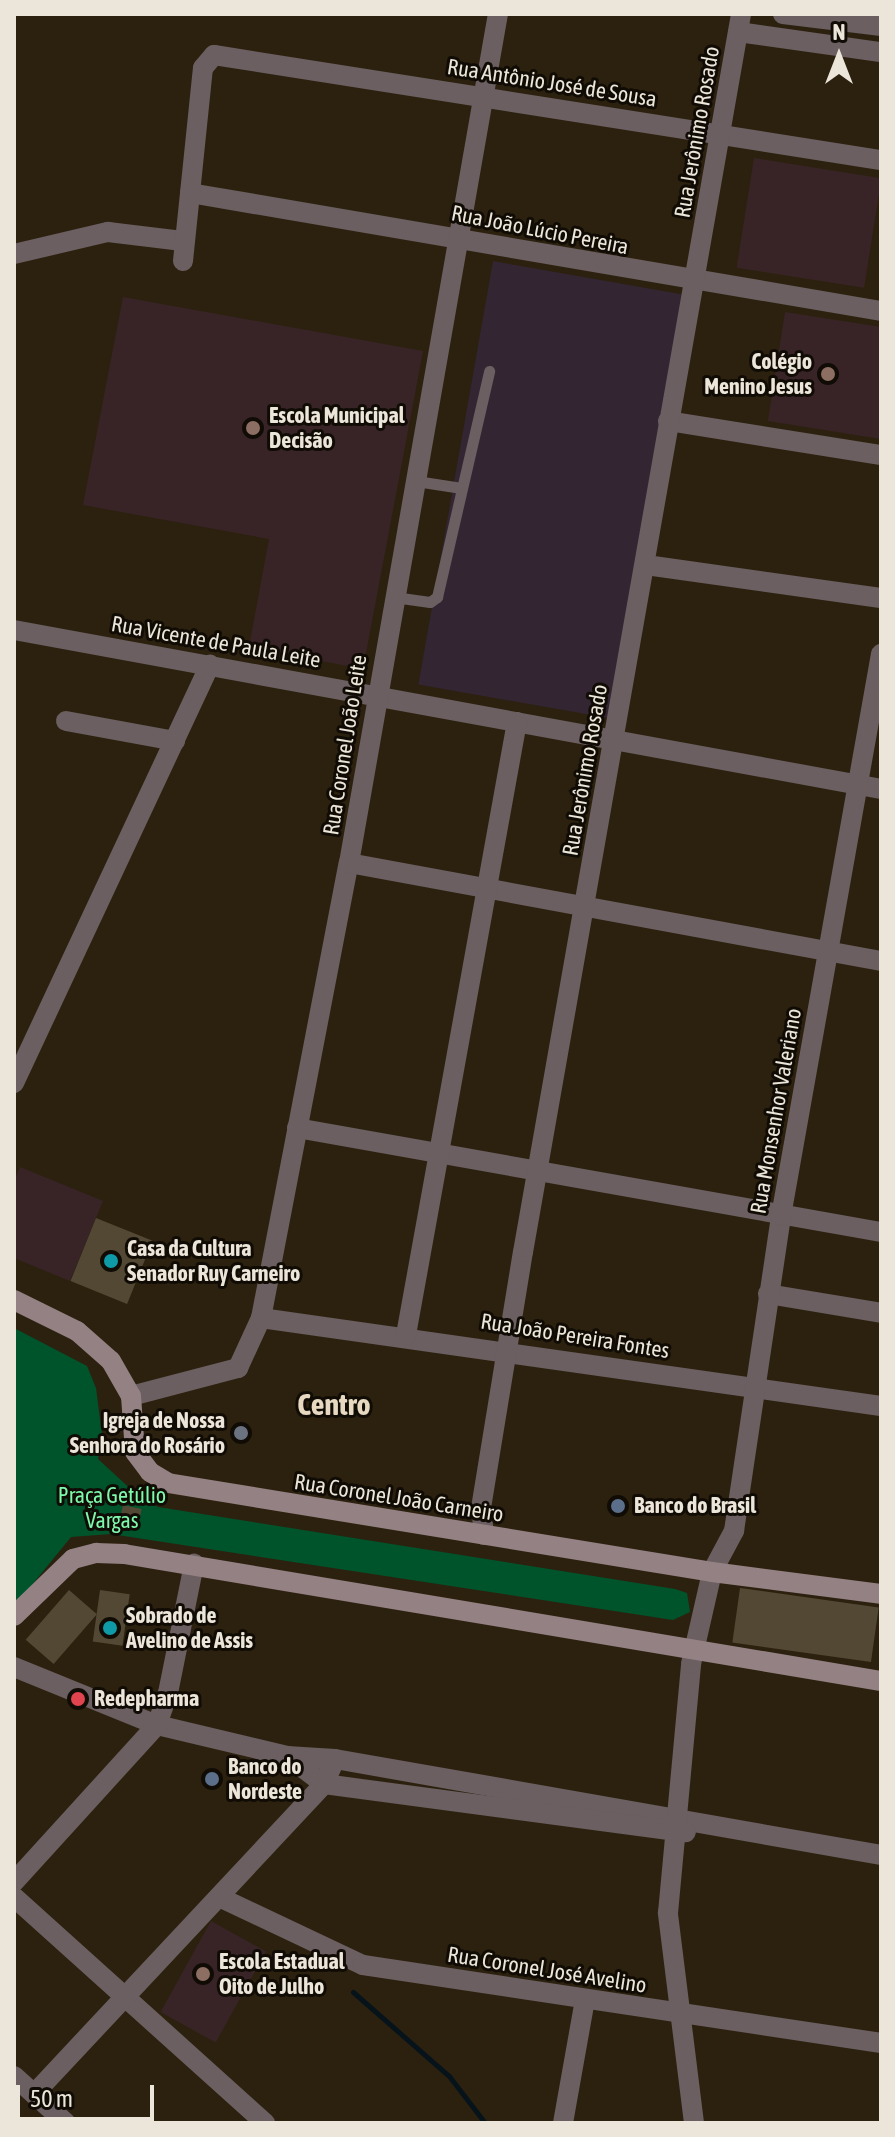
<!DOCTYPE html>
<html>
<head>
<meta charset="utf-8">
<style>
  body { margin:0 }
  #map { position:relative; width:895px; height:2137px; overflow:hidden; background:#2c210e; font-family:"Asap Condensed",sans-serif }
  div>[style] { position:absolute }
  [style*='--x'] { left:calc(var(--x)*1px); top:calc(var(--y)*1px); width:calc(var(--w)*1px); rotate:calc(var(--a)*1deg) }
  .education>* { inset:0; background:#382427; transform-origin:0 0 }
  .medical>* { inset:0; background:#332532; transform-origin:0 0 }
  .green>* { inset:0; background:#00542c }
  .stream>* { height:5px; margin:-2.5px; padding:0 2.5px; transform-origin:2.5px; border-radius:2.5px; background:#07131b }
  .building>* { inset:0; background:#534833; transform-origin:0 0 }
  .service>* { height:11px; margin:-5.5px; padding:0 5.5px; transform-origin:5.5px; border-radius:5.5px; background:#6b5f61 }
  .minor>* { height:20px; margin:-10px; padding:0 10px; transform-origin:10px; border-radius:10px; background:#6b5f61 }
  .secondary>* { height:20px; margin:-10px; padding:0 10px; transform-origin:10px; border-radius:10px; background:#948184 }
  .dots>* { width:22px; height:22px; translate:-50% -50%; box-sizing:border-box; border:4px solid #100c05; border-radius:50% }
  span { translate:-50% -50%; white-space:nowrap; text-align:center; line-height:1.15; -webkit-text-stroke:6px #100c05; paint-order:stroke }
  .street-label { font-size:22px; color:#ece5d9 }
  .poi-label { font-size:22px; color:#ece5d9; font-weight:700 }
  .right { translate:-100% -50%; text-align:right }
  .left { translate:0 -50%; text-align:left }
  .park-label { font-size:22px; color:#7df9ac }
  .district-label { font-size:30px; color:#e7d9c1; font-weight:700 }
  .frame { position:absolute; inset:0; border:16px solid #ece5d9; pointer-events:none }
  .north { position:absolute; left:799px; top:16px; width:80px; height:80px; -webkit-text-stroke:6px #100c05; paint-order:stroke; rotate:0deg; font-size:22px; font-weight:700; line-height:32px; text-align:center; color:#ece5d9 }
  .north::after { content:''; display:block; margin:auto; width:28px; height:36px; background:#ece5d9; clip-path:polygon(50% 0,100% 100%,50% 72%,0 100%) }
  .scale { position:absolute; left:16px; top:2085px; width:138px; height:36px; box-sizing:border-box; border:4px solid #ece5d9; border-top:0; padding-left:10px; font-size:24px; line-height:28px; white-space:nowrap; color:#ece5d9; -webkit-text-stroke:6px #100c05; paint-order:stroke }
</style>
</head>
<body>
<div id="map">
  <div class="education">
    <i style="left:754px;top:158px;width:129px;height:111px;rotate:9deg"></i>
    <i style="clip-path:polygon(123px 297px,423px 351px,363px 669px,249px 647px,269px 539px,83px 505px)"></i>
    <i style="clip-path:polygon(785px 312px,881px 327px,881px 439px,768px 421px)"></i>
    <i style="clip-path:polygon(20px 1167px,103px 1201px,70px 1281px,14px 1258px,14px 1181px)"></i>
    <i style="left:211px;top:1921px;width:63px;height:104px;rotate:29deg"></i>
  </div>
  <div class="medical">
    <i style="left:493px;top:261px;width:206px;height:430px;rotate:10deg"></i>
  </div>
  <div class="green">
    <i style="clip-path:polygon(14px 1328px,87px 1366px,96px 1388px,102px 1435px,98px 1459px,136px 1494px,158px 1507px,675px 1589px,687px 1593px,690px 1612px,673px 1620px,111px 1534px,71px 1537px,14px 1607px)"></i>
  </div>
  <div class="stream">
    <i style="--x:353;--y:1992;--w:128;--a:41.2"></i>
    <i style="--x:449;--y:2076;--w:59;--a:52.5"></i>
  </div>
  <div class="building">
    <i style="left:96px;top:1218px;width:61px;height:68px;rotate:22deg"></i>
    <i style="left:123px;top:1505px;width:19px;height:19px;rotate:12deg"></i>
    <i style="left:740px;top:1588px;width:140px;height:55px;rotate:8deg"></i>
    <i style="left:69px;top:1590px;width:37px;height:66px;rotate:41deg"></i>
    <i style="left:100px;top:1590px;width:30px;height:52px;rotate:8deg"></i>
  </div>
  <div class="service">
    <i style="--x:416;--y:481;--w:46;--a:8.8"></i>
    <i style="--x:394;--y:597;--w:36;--a:8"></i>
    <i style="--x:430;--y:602;--w:9;--a:-36"></i>
    <i style="--x:437;--y:597;--w:232;--a:-77"></i>
  </div>
  <div class="minor">
    <i style="--x:783;--y:14;--w:99;--a:7"></i>
    <i style="--x:738;--y:32;--w:144;--a:8"></i>
    <i style="--x:190;--y:193;--w:701;--a:9.69"></i>
    <i style="--x:14;--y:254;--w:97;--a:-13.2"></i>
    <i style="--x:108;--y:232;--w:75;--a:6.9"></i>
    <i style="--x:183;--y:261;--w:194;--a:-84.1"></i>
    <i style="--x:203;--y:68;--w:17;--a:-50"></i>
    <i style="--x:214;--y:55;--w:675;--a:8.95"></i>
    <i style="--x:668;--y:421;--w:216;--a:9.1"></i>
    <i style="--x:646;--y:565;--w:237;--a:8"></i>
    <i style="--x:14;--y:630;--w:881;--a:10.39"></i>
    <i style="--x:66;--y:721;--w:111;--a:10.4"></i>
    <i style="--x:349;--y:863;--w:541;--a:10.44"></i>
    <i style="--x:14;--y:1083;--w:462;--a:-64.9"></i>
    <i style="--x:297;--y:1128;--w:593;--a:10.1"></i>
    <i style="--x:768;--y:1294;--w:115;--a:9.5"></i>
    <i style="--x:261;--y:1318;--w:626;--a:8.08"></i>
    <i style="--x:406;--y:1335;--w:623;--a:-79.74"></i>
    <i style="--x:131;--y:1396;--w:111;--a:-14.7"></i>
    <i style="--x:238;--y:1368;--w:55;--a:-65.3"></i>
    <i style="--x:261;--y:1318;--w:463;--a:-79.1"></i>
    <i style="--x:349;--y:863;--w:862;--a:-80.05"></i>
    <i style="--x:484;--y:1535;--w:27;--a:-96"></i>
    <i style="--x:481;--y:1508;--w:259;--a:-80.7"></i>
    <i style="--x:523;--y:1252;--w:1257;--a:-80.01"></i>
    <i style="--x:14;--y:1667;--w:154;--a:22.1"></i>
    <i style="--x:157;--y:1725;--w:134;--a:13.4"></i>
    <i style="--x:287;--y:1756;--w:48;--a:3.6"></i>
    <i style="--x:335;--y:1759;--w:554;--a:9.97"></i>
    <i style="--x:287;--y:1756;--w:46;--a:37.1"></i>
    <i style="--x:324;--y:1784;--w:365;--a:7.6"></i>
    <i style="--x:14;--y:1882;--w:212;--a:-47.7"></i>
    <i style="--x:157;--y:1725;--w:34;--a:-71"></i>
    <i style="--x:168;--y:1693;--w:132;--a:-78.6"></i>
    <i style="--x:14;--y:1897;--w:338;--a:42"></i>
    <i style="--x:219;--y:1897;--w:159;--a:25.3"></i>
    <i style="--x:363;--y:1965;--w:524;--a:8.56"></i>
    <i style="--x:14;--y:2076;--w:70;--a:42.1"></i>
    <i style="--x:34;--y:2094;--w:424;--a:-46.9"></i>
    <i style="--x:324;--y:1784;--w:27;--a:-66"></i>
    <i style="--x:563;--y:2123;--w:125;--a:-79.9"></i>
    <i style="--x:694;--y:2123;--w:212;--a:-97.1"></i>
    <i style="--x:668;--y:1913;--w:250;--a:-84.7"></i>
    <i style="--x:691;--y:1664;--w:94;--a:-77.1"></i>
    <i style="--x:712;--y:1572;--w:47;--a:-61.8"></i>
    <i style="--x:734;--y:1531;--w:318;--a:-81.5"></i>
    <i style="--x:781;--y:1216;--w:571;--a:-79.91"></i>
  </div>
  <div class="secondary">
    <i style="--x:14;--y:1300;--w:70;--a:26.2"></i>
    <i style="--x:77;--y:1331;--w:45;--a:41.4"></i>
    <i style="--x:111;--y:1361;--w:40;--a:60.3"></i>
    <i style="--x:131;--y:1396;--w:56;--a:85.9"></i>
    <i style="--x:135;--y:1452;--w:25;--a:53"></i>
    <i style="--x:150;--y:1472;--w:21;--a:31"></i>
    <i style="--x:168;--y:1483;--w:551;--a:9.29"></i>
    <i style="--x:712;--y:1572;--w:170;--a:7.4"></i>
    <i style="--x:14;--y:1616;--w:82;--a:-44"></i>
    <i style="--x:73;--y:1559;--w:24;--a:-15"></i>
    <i style="--x:96;--y:1553;--w:28;--a:2"></i>
    <i style="--x:124;--y:1554;--w:768;--a:9.52"></i>
  </div>
  <div class="dots">
    <i style="left:828px;top:374px;background:#8d6e63"></i>
    <i style="left:253px;top:428px;background:#8d6e63"></i>
    <i style="left:111px;top:1261px;background:#0f9aa8"></i>
    <i style="left:241px;top:1433px;background:#6b7280"></i>
    <i style="left:618px;top:1506px;background:#5c6f8a"></i>
    <i style="left:110px;top:1628px;background:#0f9aa8"></i>
    <i style="left:78px;top:1699px;background:#e0444e"></i>
    <i style="left:212px;top:1779px;background:#5c6f8a"></i>
    <i style="left:203px;top:1974px;background:#8d6e63"></i>
  </div>
  <div class="street-label">
    <span style="left:552px;top:83px;rotate:9deg">Rua Antônio José de Sousa</span>
    <span style="left:697px;top:132px;rotate:-80deg">Rua Jerônimo Rosado</span>
    <span style="left:540px;top:230px;rotate:11deg">Rua João Lúcio Pereira</span>
    <span style="left:216px;top:642px;rotate:10deg">Rua Vicente de Paula Leite</span>
    <span style="left:345px;top:745px;rotate:-81deg">Rua Coronel João Leite</span>
    <span style="left:585px;top:770px;rotate:-80deg">Rua Jerônimo Rosado</span>
    <span style="left:776px;top:1111px;rotate:-80deg">Rua Monsenhor Valeriano</span>
    <span style="left:575px;top:1336px;rotate:9deg">Rua João Pereira Fontes</span>
    <span style="left:399px;top:1498px;rotate:9deg">Rua Coronel João Carneiro</span>
    <span style="left:547px;top:1970px;rotate:9deg">Rua Coronel José Avelino</span>
  </div>
  <div class="poi-label">
    <span class="right" style="left:812px;top:374px">Colégio<br>Menino Jesus</span>
    <span class="left" style="left:269px;top:428px">Escola Municipal<br>Decisão</span>
    <span class="left" style="left:127px;top:1261px">Casa da Cultura<br>Senador Ruy Carneiro</span>
    <span class="right" style="left:225px;top:1433px">Igreja de Nossa<br>Senhora do Rosário</span>
    <span class="left" style="left:634px;top:1506px">Banco do Brasil</span>
    <span class="left" style="left:126px;top:1628px">Sobrado de<br>Avelino de Assis</span>
    <span class="left" style="left:94px;top:1699px">Redepharma</span>
    <span class="left" style="left:228px;top:1779px">Banco do<br>Nordeste</span>
    <span class="left" style="left:219px;top:1974px">Escola Estadual<br>Oito de Julho</span>
  </div>
  <div class="park-label">
    <span style="left:112px;top:1508px">Praça Getúlio<br>Vargas</span>
  </div>
  <div class="district-label">
    <span style="left:334px;top:1404px">Centro</span>
  </div>
  <div class="frame"></div>
  <div class="north">N</div>
  <div class="scale">50 m</div>
</div>
</body>
</html>
